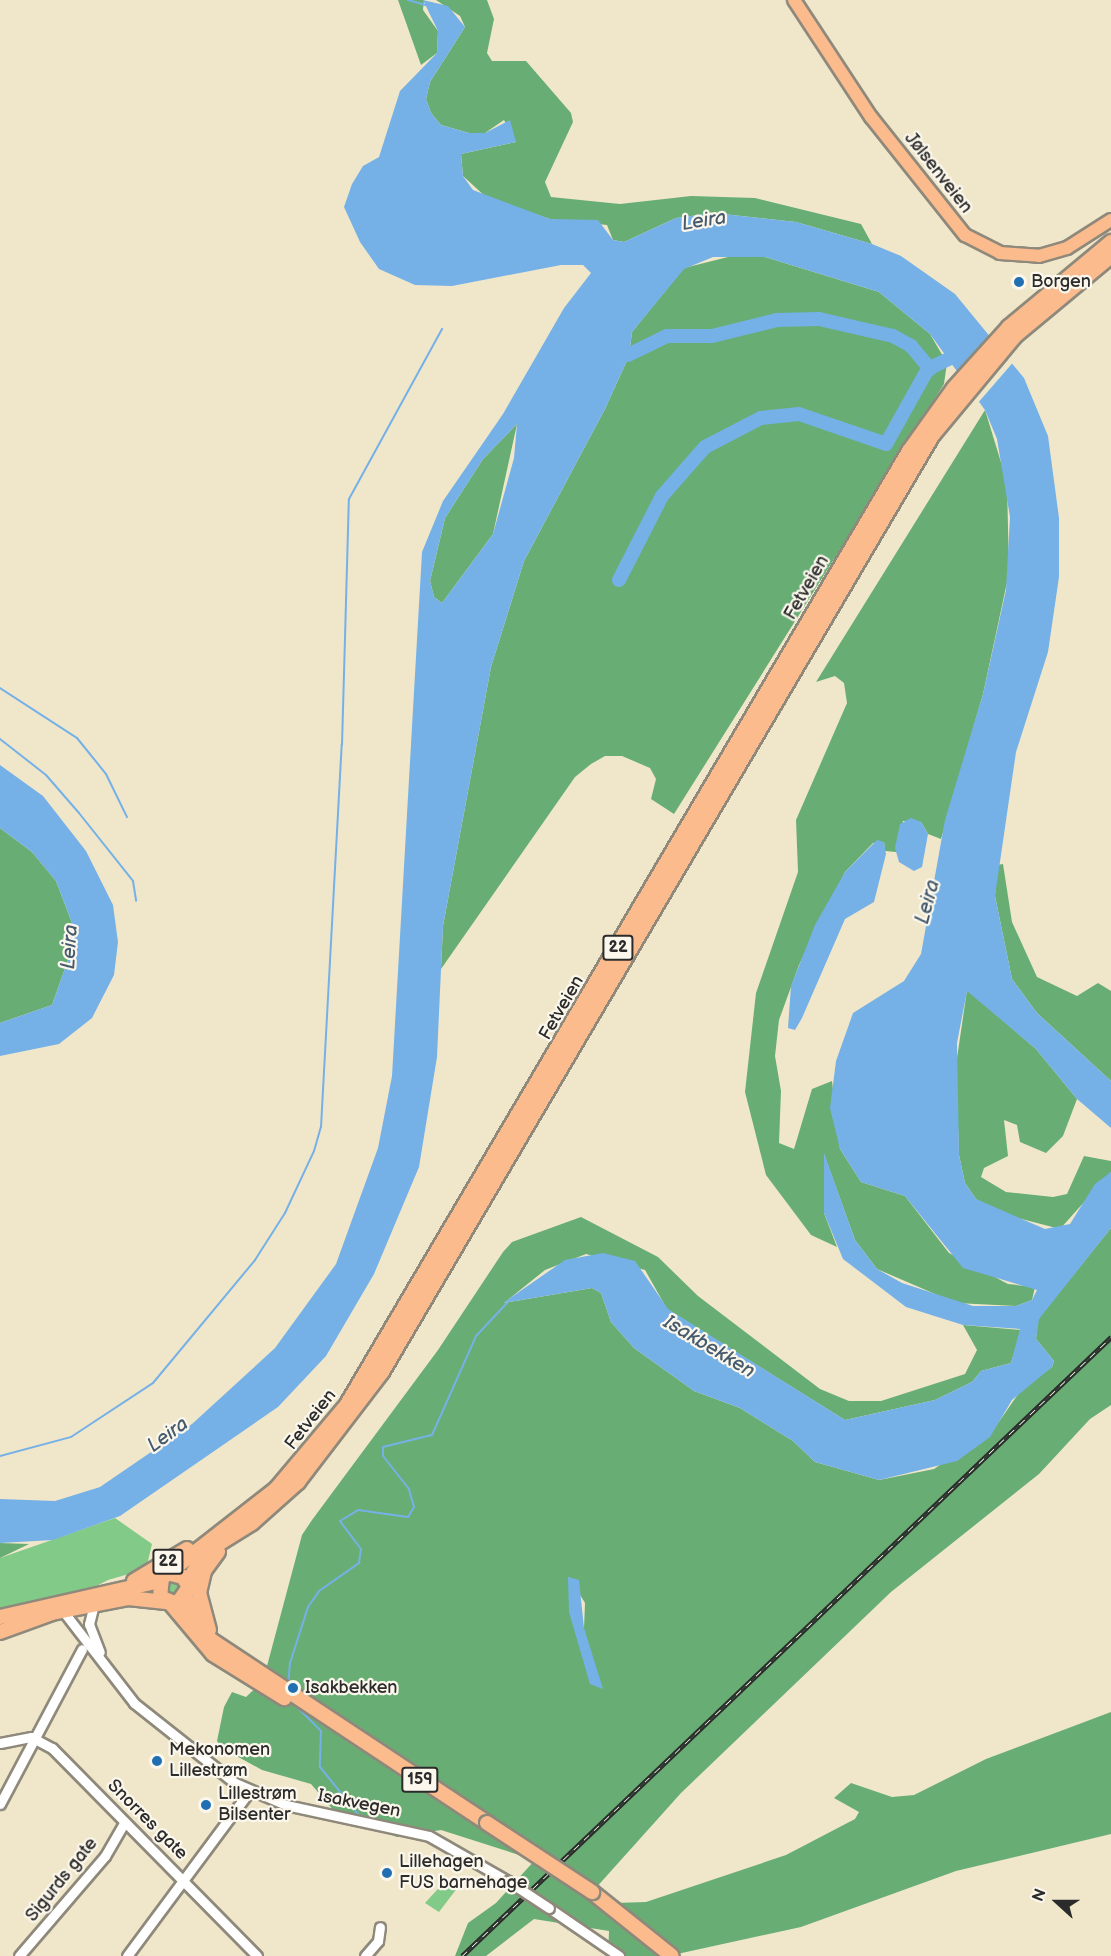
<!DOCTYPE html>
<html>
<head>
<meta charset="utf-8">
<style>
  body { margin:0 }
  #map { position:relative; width:1111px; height:1956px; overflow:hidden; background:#f0e7cb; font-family:"Balsamiq Sans",sans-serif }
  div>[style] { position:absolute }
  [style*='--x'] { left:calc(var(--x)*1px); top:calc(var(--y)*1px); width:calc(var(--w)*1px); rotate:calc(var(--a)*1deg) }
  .green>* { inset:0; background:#81ca87 }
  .round { border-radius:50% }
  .forest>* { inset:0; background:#68ae74 }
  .water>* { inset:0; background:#75b1e7 }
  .pier>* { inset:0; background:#f0e7cb }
  .stream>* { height:2px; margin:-1px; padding:0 1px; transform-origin:1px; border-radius:1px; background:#75b1e7 }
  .river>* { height:14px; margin:-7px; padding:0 7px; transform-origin:7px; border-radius:7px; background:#75b1e7 }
  .roads { filter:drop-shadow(2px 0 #8e897b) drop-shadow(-2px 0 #8e897b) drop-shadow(0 2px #8e897b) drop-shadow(0 -2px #8e897b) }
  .minor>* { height:9px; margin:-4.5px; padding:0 4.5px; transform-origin:4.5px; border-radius:4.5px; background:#fff }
  .major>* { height:12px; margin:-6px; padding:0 6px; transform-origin:6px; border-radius:6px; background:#fbbb8d }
  .highway>* { height:14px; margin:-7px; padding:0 7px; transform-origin:7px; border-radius:7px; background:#fbbb8d }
  .rail>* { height:4.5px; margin-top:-2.25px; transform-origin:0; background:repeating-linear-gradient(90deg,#fbf7ec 0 7px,#2b2b2b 0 14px); box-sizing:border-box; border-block:2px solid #2b2b2b }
  .bridges { filter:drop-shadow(2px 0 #8e897b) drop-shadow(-2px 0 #8e897b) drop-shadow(0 2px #8e897b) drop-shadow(0 -2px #8e897b) }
  .minor-bridge>* { height:9px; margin:-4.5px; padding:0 4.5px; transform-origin:4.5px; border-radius:4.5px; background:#fff }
  .highway-bridge>* { height:14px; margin:-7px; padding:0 7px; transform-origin:7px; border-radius:7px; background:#fbbb8d }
  .dots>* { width:16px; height:16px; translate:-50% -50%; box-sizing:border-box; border:3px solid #fbf7ec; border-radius:50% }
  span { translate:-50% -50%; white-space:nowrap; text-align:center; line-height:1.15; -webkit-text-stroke:4.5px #fbf7ec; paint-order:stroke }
  .shield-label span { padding:2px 4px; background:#fbf7ec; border:2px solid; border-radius:4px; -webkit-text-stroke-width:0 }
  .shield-label { font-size:16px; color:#2b2b2b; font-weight:700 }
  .street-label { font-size:18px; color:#2b2b2b }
  .poi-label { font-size:18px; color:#2b2b2b }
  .left { translate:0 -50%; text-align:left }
  .water-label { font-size:20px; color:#455a6d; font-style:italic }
  .north { position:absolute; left:1027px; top:1872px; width:60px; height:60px; -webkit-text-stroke:4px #fbf7ec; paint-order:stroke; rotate:291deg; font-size:16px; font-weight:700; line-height:24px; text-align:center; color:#2b2b2b }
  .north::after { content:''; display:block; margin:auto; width:21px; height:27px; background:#2b2b2b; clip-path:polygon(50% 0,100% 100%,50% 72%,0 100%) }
</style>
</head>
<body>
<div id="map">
  <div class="green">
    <i style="clip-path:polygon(115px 1518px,152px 1544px,146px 1569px,108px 1580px,0 1636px,0 1558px)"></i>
    <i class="round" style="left:166px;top:1581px;width:14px;height:14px"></i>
    <i style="clip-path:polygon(447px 1879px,458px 1887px,439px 1912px,425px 1903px)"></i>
  </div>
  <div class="forest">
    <i style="clip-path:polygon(398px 0,424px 0,423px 10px,438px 31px,437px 53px,421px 65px)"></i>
    <i style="clip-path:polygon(436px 0,487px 0,494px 19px,487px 53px,492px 61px,526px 61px,571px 113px,573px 122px,545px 182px,551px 197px,620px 204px,691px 196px,755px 198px,861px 224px,872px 244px,796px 222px,714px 213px,676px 218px,624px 242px,613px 240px,607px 225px,550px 219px,487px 198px,463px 176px,461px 154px,516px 142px,504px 120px,485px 133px,469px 133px,441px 125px,431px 113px,426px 99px,430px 82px,465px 27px,460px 16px)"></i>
    <i style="clip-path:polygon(736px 255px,765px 257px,879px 292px,930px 334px,947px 363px,944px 384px,674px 814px,651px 799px,656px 779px,650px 768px,622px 756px,605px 756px,591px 764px,575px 777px,441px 969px,443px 926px,491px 667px,524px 561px,605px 409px,629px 356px,632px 332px,684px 268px)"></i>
    <i style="clip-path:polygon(985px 410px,1007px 482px,1009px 573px,983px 694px,941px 839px,928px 834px,921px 822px,903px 821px,896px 852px,885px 851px,884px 842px,873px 843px,845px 872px,799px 965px,779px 1020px,775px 1056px,781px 1091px,779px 1143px,794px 1149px,812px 1089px,832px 1081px,840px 1149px,861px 1182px,905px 1196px,949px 1253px,1008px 1284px,1035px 1287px,1032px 1300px,1016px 1306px,956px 1303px,877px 1269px,855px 1240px,824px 1154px,824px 1213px,837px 1247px,811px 1235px,766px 1175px,745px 1092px,756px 993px,798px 872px,796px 820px,847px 703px,844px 683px,835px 676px,816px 682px)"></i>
    <i style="clip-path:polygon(517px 424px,493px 534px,442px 603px,434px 597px,430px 581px,445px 518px,483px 459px)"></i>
    <i style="clip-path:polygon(0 828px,32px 852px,56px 881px,72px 923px,73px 946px,52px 1005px,0 1023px)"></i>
    <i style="clip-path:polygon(1003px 864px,1012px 922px,1037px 977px,1077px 996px,1098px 983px,1111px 991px,1111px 1081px,1037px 1013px,1012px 979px,995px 896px,997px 865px)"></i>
    <i style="clip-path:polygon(967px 990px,1036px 1049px,1077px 1099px,1063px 1136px,1046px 1153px,1020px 1142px,1017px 1125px,1004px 1120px,1008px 1156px,984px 1168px,981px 1177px,1006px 1192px,1053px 1197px,1067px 1194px,1084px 1156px,1111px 1161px,1111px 1172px,1060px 1229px,999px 1213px,976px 1199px,965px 1183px,959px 1155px,956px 1065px)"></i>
    <i style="clip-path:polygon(evenodd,581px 1217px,658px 1257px,698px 1296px,820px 1389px,849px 1401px,881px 1401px,965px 1374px,977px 1350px,963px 1325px,1021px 1330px,1011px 1363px,981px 1371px,972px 1382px,935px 1400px,845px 1420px,667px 1309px,645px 1270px,586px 1254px,545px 1270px,504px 1303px,592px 1288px,601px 1293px,611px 1322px,634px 1348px,694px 1391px,740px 1408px,793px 1441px,815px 1462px,879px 1480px,934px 1469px,996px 1426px,1021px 1390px,1052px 1367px,1054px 1361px,1036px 1339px,1038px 1319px,1111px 1228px,1111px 1405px,1090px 1419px,1039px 1474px,891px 1592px,681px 1793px,594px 1890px,614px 1903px,646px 1902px,786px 1855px,855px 1819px,859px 1812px,834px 1798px,851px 1783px,892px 1797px,914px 1795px,986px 1759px,1111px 1712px,1111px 1834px,956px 1871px,801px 1927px,668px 1956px,608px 1956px,609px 1931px,534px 1919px,486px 1956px,455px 1956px,468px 1923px,496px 1903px,535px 1860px,441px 1830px,397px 1837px,335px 1812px,311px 1784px,262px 1770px,222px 1748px,217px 1741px,224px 1707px,232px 1692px,246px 1697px,263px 1681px,302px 1535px,312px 1520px,438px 1350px,503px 1252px,512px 1242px,581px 1217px,569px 1577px,585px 1603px,584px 1628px,569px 1612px,569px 1577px)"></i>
    <i style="clip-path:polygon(0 1543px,29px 1544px,0 1558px)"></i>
  </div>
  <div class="water">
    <i style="clip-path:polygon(evenodd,423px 0,448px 6px,465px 27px,430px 82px,426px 99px,431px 113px,441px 125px,469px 133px,485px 133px,510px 120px,516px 142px,461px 154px,463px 176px,473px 190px,550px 219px,598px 220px,613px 240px,624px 242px,676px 218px,714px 213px,796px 222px,872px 244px,901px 256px,955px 294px,1024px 378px,1048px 436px,1059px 518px,1059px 577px,1048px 652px,1016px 752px,995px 896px,1012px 979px,1037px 1013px,1111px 1081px,1111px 1128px,1077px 1099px,1036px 1049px,967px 991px,957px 1043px,959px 1155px,965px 1183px,976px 1199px,1045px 1229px,1070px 1224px,1095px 1184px,1111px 1172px,1111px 1228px,1039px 1319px,1036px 1339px,1054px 1361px,1052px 1367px,1012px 1400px,990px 1437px,957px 1461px,879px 1480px,815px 1462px,793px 1441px,740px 1408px,694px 1391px,634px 1348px,611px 1322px,601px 1293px,592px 1288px,503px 1303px,565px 1260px,603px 1253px,635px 1261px,668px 1309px,845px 1420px,935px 1400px,972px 1382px,981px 1371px,1011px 1363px,1020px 1329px,963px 1325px,906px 1307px,843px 1259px,824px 1213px,824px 1153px,855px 1240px,877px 1269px,902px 1283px,973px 1306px,1016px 1306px,1032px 1300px,1037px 1290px,963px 1268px,905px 1196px,861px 1182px,840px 1149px,830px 1108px,836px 1061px,853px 1013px,904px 981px,921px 954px,945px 820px,983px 694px,1006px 590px,1010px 517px,997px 439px,985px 410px,930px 334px,879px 292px,765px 257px,713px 257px,684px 269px,632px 332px,629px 356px,605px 409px,524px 561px,491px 667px,443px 926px,437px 1057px,419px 1167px,374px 1274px,326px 1356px,278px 1407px,120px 1516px,53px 1540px,0 1543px,0 1499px,55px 1501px,100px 1487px,192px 1424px,275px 1348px,336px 1264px,378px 1148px,392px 1076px,422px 552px,443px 501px,503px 414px,564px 308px,591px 273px,583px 265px,561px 265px,452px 286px,415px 285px,379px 269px,360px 242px,344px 207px,352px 184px,363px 166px,379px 157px,400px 91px,437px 53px,438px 31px,423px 0,517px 424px,514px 458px,493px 534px,442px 603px,434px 597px,430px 581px,445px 518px,483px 459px,517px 424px)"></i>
    <i style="clip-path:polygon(0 765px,43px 796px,86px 851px,113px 905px,118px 942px,114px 975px,92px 1018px,59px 1044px,0 1056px,0 1023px,52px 1005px,73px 946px,72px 923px,56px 881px,32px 852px,0 828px)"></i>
    <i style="clip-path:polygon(911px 818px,921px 822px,928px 834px,922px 867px,914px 871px,899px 862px,895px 848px,900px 824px)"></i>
    <i style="clip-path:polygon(877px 840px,884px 842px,886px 854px,874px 902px,845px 919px,802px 1018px,795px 1030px,788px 1028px,791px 986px,815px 925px,845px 872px)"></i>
    <i style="clip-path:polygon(568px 1577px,579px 1580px,584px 1628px,603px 1689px,590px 1684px,569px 1612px)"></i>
  </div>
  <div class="pier">
    <i style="clip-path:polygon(1013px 354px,1016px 359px,977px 404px,973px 399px)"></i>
  </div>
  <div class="stream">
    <i style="--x:408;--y:0;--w:19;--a:16"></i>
    <i style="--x:0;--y:688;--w:92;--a:33"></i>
    <i style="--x:77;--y:738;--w:46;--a:51.1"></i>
    <i style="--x:106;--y:774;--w:48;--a:64"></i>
    <i style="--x:0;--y:739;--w:58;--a:38"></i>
    <i style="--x:46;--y:775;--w:50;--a:49"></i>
    <i style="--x:79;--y:813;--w:87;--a:51.5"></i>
    <i style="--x:133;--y:881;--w:20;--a:81"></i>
    <i style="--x:0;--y:1456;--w:73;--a:-15"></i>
    <i style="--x:71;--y:1437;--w:98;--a:-33.4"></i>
    <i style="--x:153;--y:1383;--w:160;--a:-50.3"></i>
    <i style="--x:255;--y:1260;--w:56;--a:-57.4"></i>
    <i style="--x:285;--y:1213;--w:68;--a:-64.9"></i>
    <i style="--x:314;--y:1151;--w:25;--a:-74"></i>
    <i style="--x:321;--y:1127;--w:383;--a:-86.9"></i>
    <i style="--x:342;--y:745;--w:246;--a:-88.4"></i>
    <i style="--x:349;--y:499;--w:194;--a:-61.3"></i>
    <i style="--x:288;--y:1686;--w:23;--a:-85"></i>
    <i style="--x:290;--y:1663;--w:59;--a:-72.2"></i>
    <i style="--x:308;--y:1607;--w:19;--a:-55"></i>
    <i style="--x:319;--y:1591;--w:49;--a:-35"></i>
    <i style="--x:359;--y:1563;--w:14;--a:-82"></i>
    <i style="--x:361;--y:1549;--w:35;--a:-127"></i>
    <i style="--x:340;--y:1521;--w:21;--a:-31"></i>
    <i style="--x:358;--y:1510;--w:50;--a:8"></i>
    <i style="--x:408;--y:1517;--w:12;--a:-59"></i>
    <i style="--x:414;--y:1507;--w:19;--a:-106"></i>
    <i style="--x:409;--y:1489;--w:42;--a:-128.2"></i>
    <i style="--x:383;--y:1456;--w:9;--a:-90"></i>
    <i style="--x:383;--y:1447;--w:50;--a:-13.8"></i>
    <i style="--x:432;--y:1435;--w:108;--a:-66"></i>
    <i style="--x:476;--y:1336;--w:45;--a:-46.8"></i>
    <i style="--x:290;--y:1700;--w:44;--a:45"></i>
    <i style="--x:321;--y:1731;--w:36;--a:92"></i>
    <i style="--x:320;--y:1767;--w:67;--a:51.1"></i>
  </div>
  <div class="river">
    <i style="--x:628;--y:355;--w:43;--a:-26"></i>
    <i style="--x:667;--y:336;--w:45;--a:0"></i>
    <i style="--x:712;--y:336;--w:67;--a:-13.8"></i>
    <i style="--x:777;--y:320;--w:42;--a:-1.4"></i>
    <i style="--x:819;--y:319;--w:76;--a:12.9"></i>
    <i style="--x:893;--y:336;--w:21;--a:29"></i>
    <i style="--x:911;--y:346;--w:30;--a:50"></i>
    <i style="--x:619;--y:580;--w:94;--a:-62.9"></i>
    <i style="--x:662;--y:496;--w:65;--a:-48.7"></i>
    <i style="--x:705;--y:447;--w:63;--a:-27.4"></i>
    <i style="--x:761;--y:418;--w:38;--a:-6"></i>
    <i style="--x:799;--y:414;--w:92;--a:19"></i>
    <i style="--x:886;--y:444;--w:86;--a:-60.8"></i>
    <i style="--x:928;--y:369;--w:37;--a:-26"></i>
  </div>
  <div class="roads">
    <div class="minor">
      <i style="--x:94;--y:1604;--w:21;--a:104"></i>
      <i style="--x:89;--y:1624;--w:30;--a:69"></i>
      <i style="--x:63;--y:1611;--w:116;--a:52.3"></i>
      <i style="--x:134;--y:1703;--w:129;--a:38.4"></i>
      <i style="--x:235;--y:1783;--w:56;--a:23.3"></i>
      <i style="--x:286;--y:1805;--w:146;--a:12.2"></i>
      <i style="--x:429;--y:1836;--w:91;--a:29.7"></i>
      <i style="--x:0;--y:1743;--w:32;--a:-11"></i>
      <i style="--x:31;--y:1737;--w:24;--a:28"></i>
      <i style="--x:52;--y:1748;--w:292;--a:45.4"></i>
      <i style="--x:0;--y:1804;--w:175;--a:-62.1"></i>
      <i style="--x:549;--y:1908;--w:85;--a:34.4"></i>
      <i style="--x:19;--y:1956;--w:132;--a:-49.3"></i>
      <i style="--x:105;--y:1856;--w:39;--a:-60"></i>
      <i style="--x:127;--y:1956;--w:204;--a:-53.4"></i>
      <i style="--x:365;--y:1956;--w:20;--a:-49"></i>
      <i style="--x:378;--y:1941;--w:14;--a:-82"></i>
    </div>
    <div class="major">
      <i style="--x:794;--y:0;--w:140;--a:56.7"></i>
      <i style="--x:871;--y:117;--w:151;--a:51.5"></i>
      <i style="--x:965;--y:235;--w:39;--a:27"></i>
      <i style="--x:1000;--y:253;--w:39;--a:4"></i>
      <i style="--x:1039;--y:256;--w:29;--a:-16"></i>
      <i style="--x:1067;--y:248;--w:52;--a:-32.5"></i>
    </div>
    <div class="highway">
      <i style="--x:171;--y:1574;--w:12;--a:14"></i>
      <i style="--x:183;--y:1577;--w:12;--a:59"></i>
      <i style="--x:189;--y:1587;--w:21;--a:125"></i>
      <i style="--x:177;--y:1604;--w:18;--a:-158"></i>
      <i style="--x:160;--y:1597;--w:19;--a:-84"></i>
      <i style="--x:162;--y:1578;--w:145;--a:-38"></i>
      <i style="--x:276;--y:1489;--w:109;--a:-49.9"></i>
      <i style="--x:346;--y:1406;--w:1109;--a:-59.48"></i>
      <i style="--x:909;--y:451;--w:77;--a:-54.5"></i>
      <i style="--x:954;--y:388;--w:82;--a:-48"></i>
      <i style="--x:1009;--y:327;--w:133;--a:-39.8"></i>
      <i style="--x:134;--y:1581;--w:62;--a:-31.1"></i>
      <i style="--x:187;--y:1582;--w:37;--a:-57"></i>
      <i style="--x:207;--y:1551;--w:53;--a:-31.9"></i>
      <i style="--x:252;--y:1523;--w:62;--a:-41.7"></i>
      <i style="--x:298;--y:1482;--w:138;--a:-52.6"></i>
      <i style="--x:382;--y:1372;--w:1086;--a:-59.56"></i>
      <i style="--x:932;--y:436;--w:130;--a:-50.3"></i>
      <i style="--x:1015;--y:336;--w:125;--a:-39.8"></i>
      <i style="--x:186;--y:1598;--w:26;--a:69"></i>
      <i style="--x:195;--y:1622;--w:24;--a:48"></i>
      <i style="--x:211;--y:1640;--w:331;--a:33.5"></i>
      <i style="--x:171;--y:1604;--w:65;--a:50"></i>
      <i style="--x:213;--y:1654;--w:84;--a:31.8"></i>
      <i style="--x:0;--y:1617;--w:164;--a:-12.7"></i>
      <i style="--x:209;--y:1630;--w:38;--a:-105"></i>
      <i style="--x:199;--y:1593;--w:23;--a:-77"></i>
      <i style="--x:204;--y:1571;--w:24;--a:-54"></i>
      <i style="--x:0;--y:1632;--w:55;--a:-20.1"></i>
      <i style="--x:52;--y:1613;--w:77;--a:-11.2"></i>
      <i style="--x:128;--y:1598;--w:38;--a:6"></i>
      <i style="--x:592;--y:1892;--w:102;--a:38.7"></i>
    </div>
  </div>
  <div class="rail">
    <i style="--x:462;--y:1956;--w:897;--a:-43.64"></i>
  </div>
  <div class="bridges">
    <div class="minor-bridge">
      <i style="--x:508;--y:1881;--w:49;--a:33.4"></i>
    </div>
    <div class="highway-bridge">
      <i style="--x:487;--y:1823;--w:126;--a:33.3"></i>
    </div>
  </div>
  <div class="dots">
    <i style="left:1019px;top:282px;background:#1f6fb2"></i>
    <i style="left:293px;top:1688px;background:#1f6fb2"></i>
    <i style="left:157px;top:1761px;background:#1f6fb2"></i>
    <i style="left:206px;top:1805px;background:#1f6fb2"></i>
    <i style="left:387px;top:1873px;background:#1f6fb2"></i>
  </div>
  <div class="shield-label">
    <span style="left:618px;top:948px">22</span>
    <span style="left:168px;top:1562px">22</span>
    <span style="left:420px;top:1780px">159</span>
  </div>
  <div class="street-label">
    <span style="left:938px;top:173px;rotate:52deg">Jølsenveien</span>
    <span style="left:807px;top:588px;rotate:-60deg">Fetveien</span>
    <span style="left:562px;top:1008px;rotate:-60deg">Fetveien</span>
    <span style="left:311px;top:1420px;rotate:-52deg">Fetveien</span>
    <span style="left:359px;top:1804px;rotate:11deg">Isakvegen</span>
    <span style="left:147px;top:1820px;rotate:45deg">Snorres gate</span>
    <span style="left:62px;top:1880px;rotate:-51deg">Sigurds gate</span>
  </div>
  <div class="poi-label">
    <span class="left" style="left:1031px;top:282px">Borgen</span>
    <span class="left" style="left:305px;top:1688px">Isakbekken</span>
    <span class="left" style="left:169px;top:1761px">Mekonomen<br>Lillestrøm</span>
    <span class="left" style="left:218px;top:1805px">Lillestrøm<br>Bilsenter</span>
    <span class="left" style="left:399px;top:1873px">Lillehagen<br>FUS barnehage</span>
  </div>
  <div class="water-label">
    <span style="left:704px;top:221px;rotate:-9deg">Leira</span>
    <span style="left:928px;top:902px;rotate:-75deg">Leira</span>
    <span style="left:70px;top:947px;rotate:-86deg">Leira</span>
    <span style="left:709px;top:1347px;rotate:31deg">Isakbekken</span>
    <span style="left:168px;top:1435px;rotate:-36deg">Leira</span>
  </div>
  <div class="north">N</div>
</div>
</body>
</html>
